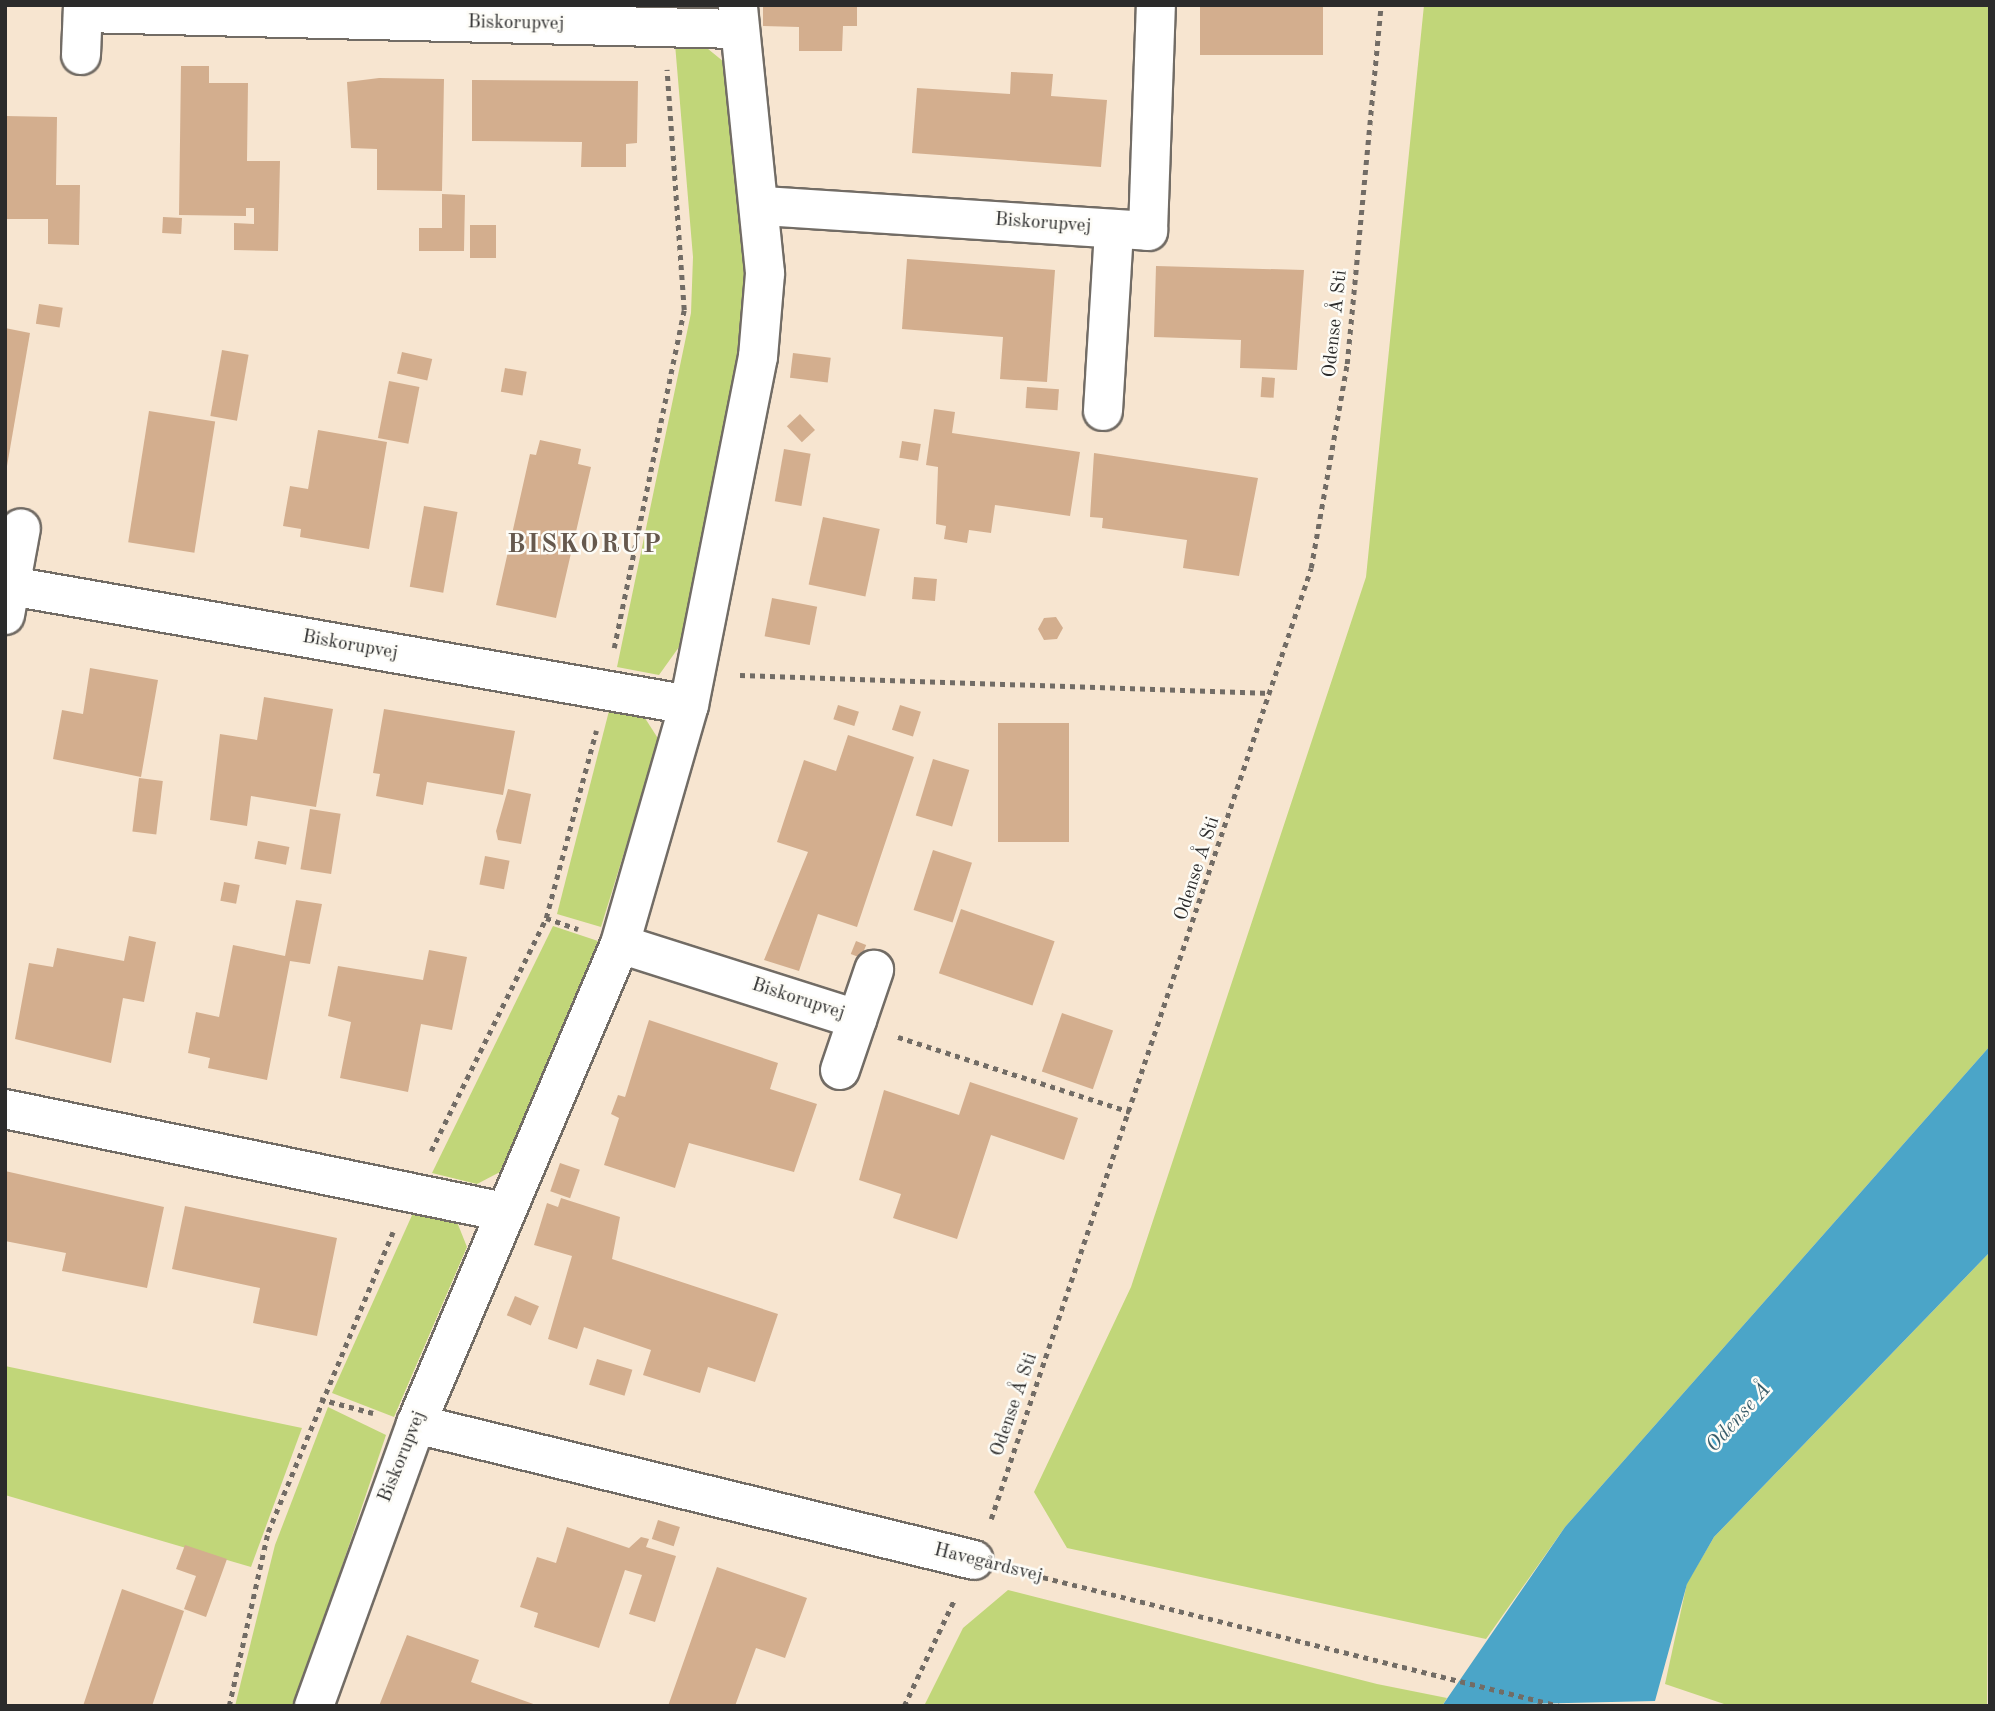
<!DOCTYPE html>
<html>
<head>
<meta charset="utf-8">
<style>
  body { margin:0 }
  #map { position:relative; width:1995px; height:1711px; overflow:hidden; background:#f7e5d0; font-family:"Old Standard TT",serif }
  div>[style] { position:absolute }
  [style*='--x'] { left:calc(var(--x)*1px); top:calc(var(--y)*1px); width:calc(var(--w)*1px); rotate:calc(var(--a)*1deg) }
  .green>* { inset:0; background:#c1d679 }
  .water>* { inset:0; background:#4ba5c8 }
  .building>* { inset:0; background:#d3ae8e; transform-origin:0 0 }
  .path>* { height:4.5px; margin-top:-2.25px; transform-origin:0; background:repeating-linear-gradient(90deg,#726c65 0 5px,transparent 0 10px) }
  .roads { filter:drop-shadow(2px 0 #726c65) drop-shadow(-2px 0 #726c65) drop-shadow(0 2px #726c65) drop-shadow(0 -2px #726c65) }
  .minor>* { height:38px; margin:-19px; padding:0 19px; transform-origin:19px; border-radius:19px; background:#fff }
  span { translate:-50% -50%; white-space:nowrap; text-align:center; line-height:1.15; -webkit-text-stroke:5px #fdfcf7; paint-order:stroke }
  .street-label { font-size:19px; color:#2b2b2b }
  .water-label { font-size:21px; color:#385c6a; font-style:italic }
  .district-label { font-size:26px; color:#66594e; font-weight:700; letter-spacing:2px }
  .frame { position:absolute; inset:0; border:7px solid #2b2b2b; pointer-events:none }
</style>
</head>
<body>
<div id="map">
  <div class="green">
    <i style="clip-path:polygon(1424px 5px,1990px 5px,1990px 1046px,1565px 1527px,1486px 1639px,1067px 1548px,1034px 1492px,1131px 1287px,1366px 577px)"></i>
    <i style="clip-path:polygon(675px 44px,702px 44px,724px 62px,742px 180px,744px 281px,733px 397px,684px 640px,659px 675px,617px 667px,691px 313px,693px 257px)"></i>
    <i style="clip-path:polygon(610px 707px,643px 715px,659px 740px,601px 927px,557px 914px)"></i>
    <i style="clip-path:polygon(553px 926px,598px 941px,500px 1172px,477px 1184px,432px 1173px)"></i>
    <i style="clip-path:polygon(413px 1213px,457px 1222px,467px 1247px,394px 1417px,332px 1393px)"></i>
    <i style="clip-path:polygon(1990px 1252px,1987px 1706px,1730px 1706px,1665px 1684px,1687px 1583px,1714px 1537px)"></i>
    <i style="clip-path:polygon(5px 1366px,302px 1428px,251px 1567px,5px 1495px)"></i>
    <i style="clip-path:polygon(328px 1407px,386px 1435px,295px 1706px,235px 1706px,275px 1545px)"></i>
    <i style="clip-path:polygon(1008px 1590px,1377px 1684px,1447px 1698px,1442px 1706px,924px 1706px,963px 1628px)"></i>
  </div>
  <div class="water">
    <i style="clip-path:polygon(1990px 1046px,1990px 1252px,1714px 1537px,1687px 1584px,1655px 1701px,1442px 1706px,1565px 1527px)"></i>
  </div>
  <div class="building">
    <i style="clip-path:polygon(763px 5px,857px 5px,857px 26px,843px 26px,842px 51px,799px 51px,799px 27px,763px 26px)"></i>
    <i style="left:1200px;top:5px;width:123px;height:50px"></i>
    <i style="clip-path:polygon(181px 66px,209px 66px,209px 83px,248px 83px,247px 161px,280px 161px,278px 251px,234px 250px,234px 223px,254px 224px,254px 208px,246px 208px,246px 216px,179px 215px)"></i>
    <i style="clip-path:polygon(1011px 72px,1053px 74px,1051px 96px,1107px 100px,1101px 167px,912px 153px,917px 88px,1010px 94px)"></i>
    <i style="clip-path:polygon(379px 78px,444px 79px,442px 191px,377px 190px,377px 149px,351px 148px,347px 82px)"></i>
    <i style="clip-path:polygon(472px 80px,638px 81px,637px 143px,626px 144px,626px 167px,581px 167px,582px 142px,472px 141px)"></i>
    <i style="clip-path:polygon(5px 116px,57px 117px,56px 185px,80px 185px,79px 245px,48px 244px,48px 219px,5px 219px)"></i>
    <i style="clip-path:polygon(442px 194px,465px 195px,464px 251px,419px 251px,419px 228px,442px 228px)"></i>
    <i style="left:163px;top:217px;width:19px;height:16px;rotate:3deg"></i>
    <i style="left:470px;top:225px;width:26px;height:33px"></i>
    <i style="clip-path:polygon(907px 259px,1055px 270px,1047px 382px,1000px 379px,1003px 337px,902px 329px)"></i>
    <i style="clip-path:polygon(1156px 266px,1304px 270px,1297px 370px,1240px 368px,1241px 340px,1154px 337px)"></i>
    <i style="left:39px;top:304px;width:24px;height:20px;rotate:9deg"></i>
    <i style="clip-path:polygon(5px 328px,30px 333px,7px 466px,5px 466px)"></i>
    <i style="left:222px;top:350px;width:27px;height:67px;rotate:10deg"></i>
    <i style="left:402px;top:352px;width:31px;height:22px;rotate:13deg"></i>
    <i style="left:793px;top:353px;width:38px;height:25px;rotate:7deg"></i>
    <i style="left:505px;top:368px;width:22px;height:24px;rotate:10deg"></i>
    <i style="left:1262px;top:377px;width:13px;height:20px;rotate:4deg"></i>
    <i style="left:389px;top:381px;width:31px;height:58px;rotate:11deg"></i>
    <i style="left:1027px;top:387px;width:32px;height:21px;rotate:4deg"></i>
    <i style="clip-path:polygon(934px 409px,955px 412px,952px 433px,1080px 452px,1070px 516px,995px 505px,991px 533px,969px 530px,967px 543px,944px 539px,946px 526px,936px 524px,938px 467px,926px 465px)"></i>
    <i style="left:149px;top:411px;width:67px;height:133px;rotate:9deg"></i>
    <i style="left:800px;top:414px;width:22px;height:18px;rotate:47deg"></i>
    <i style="clip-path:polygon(318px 430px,387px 442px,369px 549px,300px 537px,301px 529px,283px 526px,290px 486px,308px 489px)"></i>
    <i style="clip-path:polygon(540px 440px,581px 449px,578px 464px,591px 467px,556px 618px,496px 605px,530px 454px,536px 455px)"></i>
    <i style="left:902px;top:441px;width:19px;height:17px;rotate:9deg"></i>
    <i style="left:784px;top:449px;width:27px;height:53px;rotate:10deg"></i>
    <i style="clip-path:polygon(1094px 453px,1258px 478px,1239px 576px,1183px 568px,1187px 540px,1102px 528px,1103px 518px,1090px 517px)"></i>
    <i style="left:424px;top:506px;width:34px;height:82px;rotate:10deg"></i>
    <i style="left:823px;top:517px;width:58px;height:69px;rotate:12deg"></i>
    <i style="left:914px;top:577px;width:23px;height:22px;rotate:5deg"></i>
    <i style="left:772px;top:598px;width:46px;height:39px;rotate:11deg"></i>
    <i style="clip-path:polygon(1056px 617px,1063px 628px,1057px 639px,1044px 640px,1038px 629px,1044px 618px)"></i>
    <i style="clip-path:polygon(90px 668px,158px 680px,141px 777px,53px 759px,62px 710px,83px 714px)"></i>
    <i style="clip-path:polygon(264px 697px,333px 709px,316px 807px,251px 796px,247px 826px,210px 820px,220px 734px,257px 740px)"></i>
    <i style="left:838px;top:705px;width:22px;height:15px;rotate:18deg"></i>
    <i style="left:900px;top:705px;width:22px;height:26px;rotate:18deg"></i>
    <i style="clip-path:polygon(384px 709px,515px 731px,503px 795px,427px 782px,423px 805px,376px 796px,380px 774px,373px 773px)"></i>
    <i style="left:998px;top:723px;width:71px;height:119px"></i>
    <i style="clip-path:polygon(848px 735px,914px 757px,857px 927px,818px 914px,799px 971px,764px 960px,808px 852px,777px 842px,804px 760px,836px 771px)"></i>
    <i style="left:933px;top:759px;width:38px;height:59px;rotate:17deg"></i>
    <i style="left:139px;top:778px;width:24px;height:54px;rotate:7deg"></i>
    <i style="clip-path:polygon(508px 789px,531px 794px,521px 844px,498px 840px,496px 831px)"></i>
    <i style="left:310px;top:809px;width:31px;height:61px;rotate:9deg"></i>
    <i style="left:258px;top:841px;width:32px;height:18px;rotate:11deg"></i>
    <i style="left:933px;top:850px;width:41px;height:63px;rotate:18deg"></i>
    <i style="left:485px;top:856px;width:25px;height:29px;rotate:11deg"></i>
    <i style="left:224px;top:882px;width:16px;height:19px;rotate:11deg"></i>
    <i style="clip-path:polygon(296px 900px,322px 904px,310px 964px,290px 961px,267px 1080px,208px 1068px,210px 1058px,188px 1053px,196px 1012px,219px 1017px,233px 945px,285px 956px)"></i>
    <i style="left:961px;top:909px;width:99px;height:68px;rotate:19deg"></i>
    <i style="clip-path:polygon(129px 936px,156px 942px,144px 1002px,123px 998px,111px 1063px,15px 1039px,29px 963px,53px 967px,57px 948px,124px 961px)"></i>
    <i style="left:856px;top:941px;width:11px;height:14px;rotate:22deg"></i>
    <i style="clip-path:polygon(429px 950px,467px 957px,452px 1030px,421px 1024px,408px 1092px,340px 1078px,351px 1022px,328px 1016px,338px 966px,423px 980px)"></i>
    <i style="left:1062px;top:1013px;width:54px;height:62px;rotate:19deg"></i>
    <i style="clip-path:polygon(649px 1020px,778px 1063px,770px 1089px,817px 1104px,794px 1172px,689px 1143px,675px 1188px,604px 1165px,619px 1118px,611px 1114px,618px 1095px,625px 1097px)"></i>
    <i style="clip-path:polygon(970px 1082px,1078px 1118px,1064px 1160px,991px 1135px,957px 1239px,893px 1218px,901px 1194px,859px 1180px,884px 1090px,959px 1115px)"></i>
    <i style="left:560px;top:1163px;width:21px;height:30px;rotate:19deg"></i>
    <i style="clip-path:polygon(5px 1171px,164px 1207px,147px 1288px,62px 1271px,66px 1253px,5px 1241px)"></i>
    <i style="clip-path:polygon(561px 1198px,620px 1217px,612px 1259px,778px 1314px,755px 1382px,708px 1367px,700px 1393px,643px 1375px,651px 1350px,584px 1327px,577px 1349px,548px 1339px,572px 1256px,534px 1245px,547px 1203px,558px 1207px)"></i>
    <i style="clip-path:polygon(185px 1206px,337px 1238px,317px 1336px,253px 1323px,260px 1288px,172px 1269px)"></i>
    <i style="left:515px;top:1296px;width:26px;height:21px;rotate:23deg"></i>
    <i style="left:597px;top:1359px;width:37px;height:27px;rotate:17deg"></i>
    <i style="left:658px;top:1520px;width:23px;height:20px;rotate:18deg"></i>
    <i style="clip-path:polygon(567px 1527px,629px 1548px,641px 1537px,649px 1539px,646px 1547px,676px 1556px,655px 1622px,629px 1614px,642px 1575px,625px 1570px,599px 1648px,534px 1627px,538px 1613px,520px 1607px,537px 1557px,556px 1563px)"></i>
    <i style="clip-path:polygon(185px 1545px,227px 1559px,206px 1617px,184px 1609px,196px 1576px,176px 1569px)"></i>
    <i style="clip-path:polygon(717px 1567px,807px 1598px,785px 1658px,756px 1648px,735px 1706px,668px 1706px)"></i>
    <i style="clip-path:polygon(122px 1589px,184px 1611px,152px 1706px,83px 1706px)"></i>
    <i style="clip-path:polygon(407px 1635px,479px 1660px,471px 1682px,539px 1706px,379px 1706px)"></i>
  </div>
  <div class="path">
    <i style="--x:614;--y:648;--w:345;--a:-78.3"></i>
    <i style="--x:684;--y:310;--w:241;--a:-94.1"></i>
    <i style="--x:740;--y:675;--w:531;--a:1.94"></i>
    <i style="--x:546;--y:918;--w:34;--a:19"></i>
    <i style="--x:898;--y:1037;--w:244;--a:17.9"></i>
    <i style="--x:431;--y:1151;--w:260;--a:-63.7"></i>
    <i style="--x:546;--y:918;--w:194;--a:-75"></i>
    <i style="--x:320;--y:1399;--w:55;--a:14.8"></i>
    <i style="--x:991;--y:1519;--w:1003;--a:-71.4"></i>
    <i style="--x:1311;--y:568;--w:207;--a:-80"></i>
    <i style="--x:1347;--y:364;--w:361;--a:-84.6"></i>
    <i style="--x:1014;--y:1570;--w:563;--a:13.99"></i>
    <i style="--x:229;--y:1706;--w:178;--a:-77.4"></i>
    <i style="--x:268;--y:1532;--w:325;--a:-67.4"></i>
    <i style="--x:904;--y:1706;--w:117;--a:-64.7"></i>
  </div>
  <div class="roads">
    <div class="minor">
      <i style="--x:83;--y:13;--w:656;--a:1.4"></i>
      <i style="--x:81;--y:55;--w:50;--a:-87.7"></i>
      <i style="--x:763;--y:206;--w:386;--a:3.7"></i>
      <i style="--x:1148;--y:231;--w:226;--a:-88"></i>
      <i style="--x:1103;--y:411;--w:182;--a:-86.5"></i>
      <i style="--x:11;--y:586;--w:688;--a:9.95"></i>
      <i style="--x:5;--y:615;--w:88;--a:-79.6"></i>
      <i style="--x:620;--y:944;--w:249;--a:17.6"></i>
      <i style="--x:840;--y:1070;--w:106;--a:-71.2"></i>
      <i style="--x:5;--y:1109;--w:510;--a:11.66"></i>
      <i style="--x:416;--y:1424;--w:574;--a:13.7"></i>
      <i style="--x:314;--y:1706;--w:300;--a:-70.1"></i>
      <i style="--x:416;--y:1424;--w:522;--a:-66.97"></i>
      <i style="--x:620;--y:944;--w:249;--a:-73.9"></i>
      <i style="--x:689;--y:705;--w:355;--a:-78.8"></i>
      <i style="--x:758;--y:357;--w:84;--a:-85.2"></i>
      <i style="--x:765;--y:273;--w:269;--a:-95.8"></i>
    </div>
  </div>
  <div class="street-label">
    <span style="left:516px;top:24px;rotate:1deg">Biskorupvej</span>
    <span style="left:1043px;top:224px;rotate:4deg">Biskorupvej</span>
    <span style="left:1336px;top:324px;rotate:-84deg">Odense Å Sti</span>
    <span style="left:350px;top:646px;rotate:10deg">Biskorupvej</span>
    <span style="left:1198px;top:869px;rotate:-72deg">Odense Å Sti</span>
    <span style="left:798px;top:1000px;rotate:18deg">Biskorupvej</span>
    <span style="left:1015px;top:1405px;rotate:-71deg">Odense Å Sti</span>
    <span style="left:403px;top:1457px;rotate:-68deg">Biskorupvej</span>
    <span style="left:988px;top:1564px;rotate:14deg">Havegårdsvej</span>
  </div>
  <div class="water-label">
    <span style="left:1739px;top:1418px;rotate:-48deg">Odense Å</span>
  </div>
  <div class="district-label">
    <span style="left:585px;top:546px">BISKORUP</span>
  </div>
  <div class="frame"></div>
</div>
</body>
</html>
